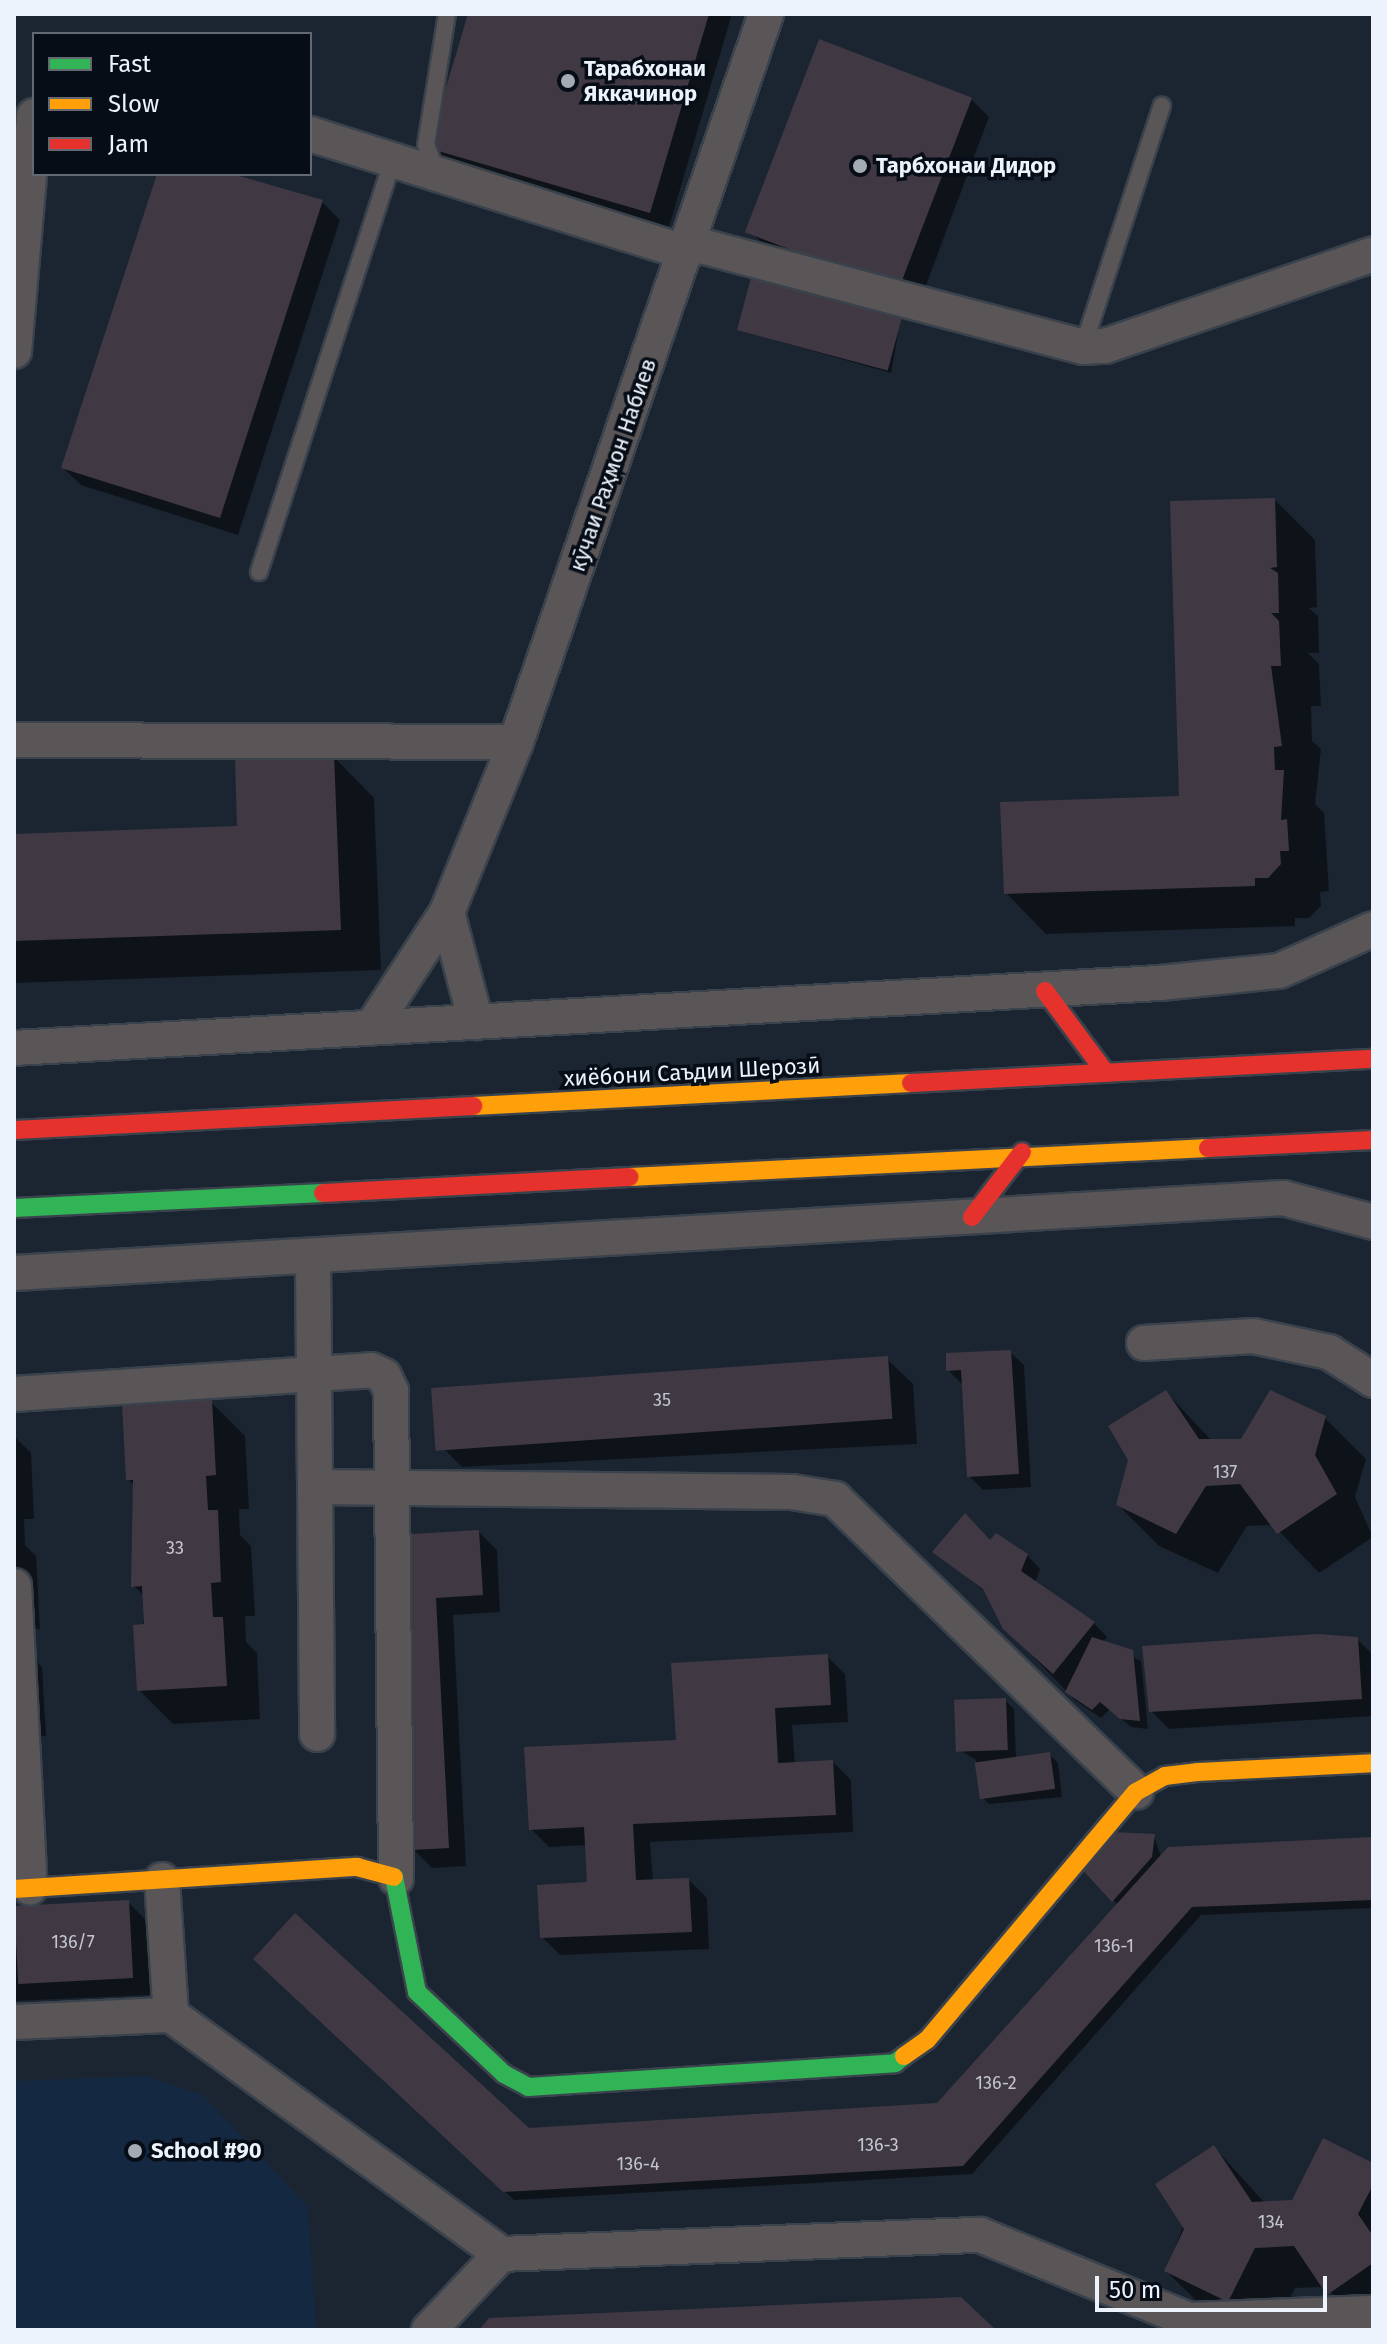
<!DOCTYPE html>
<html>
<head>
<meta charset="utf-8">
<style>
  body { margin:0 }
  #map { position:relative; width:1387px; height:2344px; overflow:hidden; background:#1b2531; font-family:"Fira Sans",sans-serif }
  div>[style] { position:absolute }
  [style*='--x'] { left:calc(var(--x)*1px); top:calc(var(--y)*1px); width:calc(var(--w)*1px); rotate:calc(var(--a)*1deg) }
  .built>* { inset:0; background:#152841 }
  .shadow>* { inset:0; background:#0007 }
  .building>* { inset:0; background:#403944; transform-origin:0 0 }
  .roads { filter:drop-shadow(2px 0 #3a424c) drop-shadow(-2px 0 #3a424c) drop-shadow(0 2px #3a424c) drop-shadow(0 -2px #3a424c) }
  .lane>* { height:16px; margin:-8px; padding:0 8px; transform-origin:8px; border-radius:8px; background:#5a5658 }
  .street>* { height:34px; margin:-17px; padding:0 17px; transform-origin:17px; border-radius:17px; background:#5a5658 }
  .fast>* { height:18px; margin:-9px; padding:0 9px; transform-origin:9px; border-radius:9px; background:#30b455 }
  .slow>* { height:18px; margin:-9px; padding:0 9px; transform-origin:9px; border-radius:9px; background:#ff9f0a }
  .jam>* { height:18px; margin:-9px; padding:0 9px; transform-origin:9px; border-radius:9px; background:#e5322d }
  .dots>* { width:22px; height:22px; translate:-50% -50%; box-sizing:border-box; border:4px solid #060d16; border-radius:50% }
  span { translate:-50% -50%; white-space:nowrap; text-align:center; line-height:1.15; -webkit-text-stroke:7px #060d16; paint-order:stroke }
  .number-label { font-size:18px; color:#c2c4ce }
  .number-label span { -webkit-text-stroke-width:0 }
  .poi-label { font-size:22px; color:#edf3fc; font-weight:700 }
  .left { translate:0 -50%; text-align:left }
  .street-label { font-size:22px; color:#edf3fc }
  .frame { position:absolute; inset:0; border:16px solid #edf3fc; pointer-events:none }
  .legend { position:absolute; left:32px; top:32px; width:280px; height:144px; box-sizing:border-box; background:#060d16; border:2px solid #626972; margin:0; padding:10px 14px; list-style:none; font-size:24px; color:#edf3fc }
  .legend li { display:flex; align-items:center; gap:16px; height:40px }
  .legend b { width:40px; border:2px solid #626972 }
  .scale { position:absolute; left:1095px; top:2276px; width:232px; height:36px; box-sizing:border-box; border:4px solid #edf3fc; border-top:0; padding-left:10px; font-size:24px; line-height:28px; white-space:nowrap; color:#edf3fc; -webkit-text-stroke:6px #060d16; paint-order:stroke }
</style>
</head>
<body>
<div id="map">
  <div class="built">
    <i style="clip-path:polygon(147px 2076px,203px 2095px,308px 2207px,316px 2330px,14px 2330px,14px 2081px)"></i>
  </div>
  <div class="shadow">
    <i style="clip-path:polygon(470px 14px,732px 14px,668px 230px,448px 165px,430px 147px)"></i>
    <i style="clip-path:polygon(971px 99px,989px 117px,922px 296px,771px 251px,753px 234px)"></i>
    <i style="clip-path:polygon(159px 174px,225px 174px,322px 202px,340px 220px,238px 535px,81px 485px,63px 468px)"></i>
    <i style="clip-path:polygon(901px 317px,891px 373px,739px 330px)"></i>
    <i style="clip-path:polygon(1275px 500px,1315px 540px,1317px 607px,1309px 608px,1318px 616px,1319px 653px,1308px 653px,1319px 664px,1321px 706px,1311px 706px,1312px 741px,1321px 749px,1315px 804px,1324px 813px,1329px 891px,1320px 892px,1321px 906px,1309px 918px,1295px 918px,1295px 926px,1046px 934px,1006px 893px,1181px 798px)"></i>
    <i style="clip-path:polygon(334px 757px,374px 798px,381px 970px,14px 983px,14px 836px,239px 828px)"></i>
    <i style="clip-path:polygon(1010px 1352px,1024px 1365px,1031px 1487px,983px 1490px,969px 1476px,962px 1384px,948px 1370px)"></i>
    <i style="clip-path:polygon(887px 1359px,913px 1384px,917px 1444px,462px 1467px,437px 1442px)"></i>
    <i style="clip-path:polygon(1166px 1392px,1212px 1441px,1243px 1441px,1325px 1418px,1366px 1459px,1355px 1497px,1373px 1537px,1319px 1573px,1273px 1525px,1247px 1526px,1218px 1573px,1159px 1546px,1118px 1505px)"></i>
    <i style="clip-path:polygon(211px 1402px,245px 1436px,249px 1509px,239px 1509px,240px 1535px,251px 1546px,255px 1616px,245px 1616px,246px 1642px,257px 1653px,260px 1719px,173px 1724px,139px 1690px,145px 1597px,134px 1586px,135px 1486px,128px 1479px)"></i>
    <i style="clip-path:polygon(14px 1436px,31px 1453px,34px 1519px,24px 1519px,25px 1545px,36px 1556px,40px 1629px,30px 1630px,31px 1656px,42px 1667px,46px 1736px,14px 1738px)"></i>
    <i style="clip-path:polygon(479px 1532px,497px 1550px,500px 1612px,453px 1615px,466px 1866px,432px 1868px,414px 1850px,398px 1537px)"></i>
    <i style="clip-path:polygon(991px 1542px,1027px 1555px,1040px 1569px,1035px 1583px,1094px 1623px,1107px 1637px,1103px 1642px,1141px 1661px,1148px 1729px,1131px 1727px,1110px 1709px,1101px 1718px,1076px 1701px,1019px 1642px,988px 1594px,935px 1551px)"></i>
    <i style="clip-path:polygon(1357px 1639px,1373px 1655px,1373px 1716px,1169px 1729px,1151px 1711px)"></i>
    <i style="clip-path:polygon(827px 1656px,845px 1674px,848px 1722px,792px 1725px,795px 1764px,833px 1762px,851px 1780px,853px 1832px,650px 1842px,653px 1881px,689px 1880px,707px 1898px,709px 1949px,560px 1955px,542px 1937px,589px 1884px,587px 1845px,549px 1847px,531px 1829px)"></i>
    <i style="clip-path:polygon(1005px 1700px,1014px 1709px,1016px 1757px,1049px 1754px,1058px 1763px,1062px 1797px,989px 1804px,980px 1795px,976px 1760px,961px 1751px)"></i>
    <i style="clip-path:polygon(1154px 1836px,1161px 1857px,1373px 1839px,1373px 1908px,1201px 1915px,972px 2174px,514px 2200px,265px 1968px,529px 2130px,938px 2105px,1118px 1905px,1082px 1866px)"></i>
    <i style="clip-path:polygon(128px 1902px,146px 1920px,150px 1995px,14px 2001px,14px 1908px)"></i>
    <i style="clip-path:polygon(1214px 2147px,1265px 2203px,1293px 2201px,1373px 2165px,1373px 2330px,1325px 2287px,1295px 2288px,1275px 2330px,1207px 2311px,1166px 2271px)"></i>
  </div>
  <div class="building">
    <i style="clip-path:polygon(468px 14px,709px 14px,650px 213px,428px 148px)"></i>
    <i style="left:819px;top:39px;width:164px;height:207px;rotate:21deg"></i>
    <i style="clip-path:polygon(157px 174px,232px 174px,323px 200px,220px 518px,61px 468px)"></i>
    <i style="left:752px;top:274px;width:156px;height:58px;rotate:15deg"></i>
    <i style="clip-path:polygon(1275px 498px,1277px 567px,1270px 568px,1278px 573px,1279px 613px,1271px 613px,1279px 621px,1281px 666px,1271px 666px,1282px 746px,1274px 747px,1275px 770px,1284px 770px,1281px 820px,1287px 819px,1289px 851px,1280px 851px,1281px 864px,1268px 878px,1255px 878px,1255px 886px,1004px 894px,1000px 802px,1179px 796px,1170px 501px)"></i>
    <i style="clip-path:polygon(334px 755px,341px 930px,14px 941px,14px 834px,237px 826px,235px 758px)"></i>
    <i style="clip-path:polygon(1011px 1350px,1019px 1474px,967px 1477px,961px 1370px,946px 1371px,946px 1353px)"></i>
    <i style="left:888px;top:1356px;width:63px;height:458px;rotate:86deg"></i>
    <i style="clip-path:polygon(1166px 1390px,1199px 1439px,1241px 1439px,1270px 1390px,1326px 1416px,1315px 1455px,1337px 1494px,1277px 1534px,1240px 1484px,1206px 1486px,1176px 1534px,1116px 1505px,1128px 1460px,1108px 1426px)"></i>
    <i style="clip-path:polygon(212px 1400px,216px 1475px,206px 1476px,208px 1510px,218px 1510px,221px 1582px,211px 1583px,213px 1617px,223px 1617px,227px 1686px,137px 1691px,133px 1625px,144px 1624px,142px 1586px,131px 1587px,133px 1480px,126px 1480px,122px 1404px)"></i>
    <i style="clip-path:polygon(965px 1513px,990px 1540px,996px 1533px,1028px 1554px,1021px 1571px,1095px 1622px,1053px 1674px,1003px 1629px,983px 1589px,932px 1552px)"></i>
    <i style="clip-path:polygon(479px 1530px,483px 1595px,436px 1598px,449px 1848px,412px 1850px,396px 1535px)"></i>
    <i style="clip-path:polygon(1318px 1634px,1358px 1637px,1362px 1699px,1149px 1712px,1142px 1646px)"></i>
    <i style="clip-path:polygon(1092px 1637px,1133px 1650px,1140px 1721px,1120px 1719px,1100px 1702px,1092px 1710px,1065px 1692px)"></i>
    <i style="clip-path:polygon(828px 1654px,831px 1705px,775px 1708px,778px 1763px,833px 1760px,836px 1815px,633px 1824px,636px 1880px,689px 1878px,692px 1932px,540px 1938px,537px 1885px,587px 1882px,584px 1827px,529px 1830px,524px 1747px,676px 1740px,671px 1663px)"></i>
    <i style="left:1006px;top:1698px;width:52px;height:52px;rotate:88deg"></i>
    <i style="left:1050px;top:1752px;width:37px;height:76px;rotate:82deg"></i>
    <i style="clip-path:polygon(1111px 1832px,1155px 1834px,1152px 1857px,1112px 1902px,1079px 1866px)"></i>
    <i style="clip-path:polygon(1373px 1837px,1373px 1900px,1192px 1907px,963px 2166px,503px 2192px,253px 1959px,295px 1913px,529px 2128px,937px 2103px,1168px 1847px)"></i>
    <i style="left:129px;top:1900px;width:78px;height:115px;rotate:87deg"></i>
    <i style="clip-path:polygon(1323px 2138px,1373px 2163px,1373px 2185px,1358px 2214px,1373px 2236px,1373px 2263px,1327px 2295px,1294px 2246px,1255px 2248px,1228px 2302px,1164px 2271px,1184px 2229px,1155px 2184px,1214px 2145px,1252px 2202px,1292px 2200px)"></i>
    <i style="clip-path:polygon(961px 2297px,996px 2330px,479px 2330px,489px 2318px)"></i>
  </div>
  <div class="roads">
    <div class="lane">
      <i style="--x:437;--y:173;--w:30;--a:-111"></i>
      <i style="--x:426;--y:145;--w:133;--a:-80.9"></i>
      <i style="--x:1083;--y:347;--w:254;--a:-71.9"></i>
      <i style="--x:259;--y:572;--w:433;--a:-72"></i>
    </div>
    <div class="street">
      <i style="--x:310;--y:134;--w:395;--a:17.5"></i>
      <i style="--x:690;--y:243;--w:407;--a:14.8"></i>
      <i style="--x:1083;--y:347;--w:22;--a:-3"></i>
      <i style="--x:1105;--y:346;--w:283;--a:-18.9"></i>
      <i style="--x:14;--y:351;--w:236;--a:-85.1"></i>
      <i style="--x:14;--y:740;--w:502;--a:0.23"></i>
      <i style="--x:447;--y:912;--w:114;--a:75.2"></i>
      <i style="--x:374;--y:1024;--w:134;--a:-56.9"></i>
      <i style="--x:447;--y:912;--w:183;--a:-67.9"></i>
      <i style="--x:516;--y:742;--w:770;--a:-71.05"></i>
      <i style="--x:14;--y:1048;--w:1148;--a:-3.25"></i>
      <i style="--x:1160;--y:983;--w:120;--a:-5.8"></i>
      <i style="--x:1279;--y:971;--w:103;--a:-24.1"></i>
      <i style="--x:313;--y:1256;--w:478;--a:89.5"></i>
      <i style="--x:14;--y:1273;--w:1271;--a:-3.38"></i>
      <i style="--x:1283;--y:1198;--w:93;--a:14.9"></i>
      <i style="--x:1144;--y:1343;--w:109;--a:-3.7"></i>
      <i style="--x:1253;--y:1336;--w:78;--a:11.9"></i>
      <i style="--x:1329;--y:1352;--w:52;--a:32.5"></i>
      <i style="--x:14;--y:1394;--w:358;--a:-3.8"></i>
      <i style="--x:371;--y:1370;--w:14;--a:25"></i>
      <i style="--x:384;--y:1376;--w:17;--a:65"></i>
      <i style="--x:391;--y:1391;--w:487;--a:89.4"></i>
      <i style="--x:315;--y:1487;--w:477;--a:0.6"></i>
      <i style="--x:792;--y:1492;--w:44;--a:9.2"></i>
      <i style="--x:835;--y:1499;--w:420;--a:44.2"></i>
      <i style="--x:14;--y:1586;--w:302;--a:87"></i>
      <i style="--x:162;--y:1880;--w:135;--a:86.2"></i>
      <i style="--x:171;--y:2015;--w:407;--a:35.9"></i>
      <i style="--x:14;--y:2022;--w:157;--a:-2.6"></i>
      <i style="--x:429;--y:2330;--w:105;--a:-46.5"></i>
      <i style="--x:501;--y:2254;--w:479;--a:-2.3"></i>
      <i style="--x:980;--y:2235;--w:226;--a:22.1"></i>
      <i style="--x:1189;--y:2320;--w:184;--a:-2.2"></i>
    </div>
    <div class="fast">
      <i style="--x:14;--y:1208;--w:309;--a:-2.8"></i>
      <i style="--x:394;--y:1877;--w:117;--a:78.7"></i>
      <i style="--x:417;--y:1992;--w:120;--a:43.3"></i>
      <i style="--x:504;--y:2074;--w:27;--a:28"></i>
      <i style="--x:528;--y:2087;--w:368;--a:-3.7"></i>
      <i style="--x:895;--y:2063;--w:11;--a:-38"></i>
    </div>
    <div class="slow">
      <i style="--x:473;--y:1106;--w:439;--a:-3"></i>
      <i style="--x:630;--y:1177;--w:579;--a:-2.87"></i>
      <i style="--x:14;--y:1889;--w:344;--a:-3.7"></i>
      <i style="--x:357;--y:1867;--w:38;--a:15"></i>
      <i style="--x:904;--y:2056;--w:28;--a:-35"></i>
      <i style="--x:927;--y:2040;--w:324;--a:-49.9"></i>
      <i style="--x:1136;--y:1792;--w:33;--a:-29"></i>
      <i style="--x:1165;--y:1776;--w:32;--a:-7"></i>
      <i style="--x:1197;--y:1772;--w:176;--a:-2.9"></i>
    </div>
    <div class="jam">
      <i style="--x:1045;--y:991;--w:102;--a:53.4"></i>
      <i style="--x:911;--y:1083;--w:463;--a:-3"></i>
      <i style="--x:14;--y:1130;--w:460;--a:-3"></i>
      <i style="--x:1208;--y:1148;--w:165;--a:-2.8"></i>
      <i style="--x:323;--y:1193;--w:307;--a:-3"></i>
      <i style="--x:972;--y:1217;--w:82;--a:-52.4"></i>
    </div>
  </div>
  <div class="dots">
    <i style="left:568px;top:81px;background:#a4abb5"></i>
    <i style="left:860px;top:166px;background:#a4abb5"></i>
    <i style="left:135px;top:2151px;background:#a4abb5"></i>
  </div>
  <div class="number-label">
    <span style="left:662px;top:1400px">35</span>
    <span style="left:1225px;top:1472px">137</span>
    <span style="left:175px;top:1548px">33</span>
    <span style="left:73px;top:1942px">136/7</span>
    <span style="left:1114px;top:1946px">136-1</span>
    <span style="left:996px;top:2083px">136-2</span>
    <span style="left:878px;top:2145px">136-3</span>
    <span style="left:638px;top:2164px">136-4</span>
    <span style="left:1271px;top:2222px">134</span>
  </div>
  <div class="poi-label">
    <span class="left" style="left:584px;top:81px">Тарабхонаи<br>Яккачинор</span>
    <span class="left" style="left:876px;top:166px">Тарбхонаи Дидор</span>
    <span class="left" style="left:151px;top:2151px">School #90</span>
  </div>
  <div class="street-label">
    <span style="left:613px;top:465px;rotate:-71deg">кӯчаи Раҳмон Набиев</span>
    <span style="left:692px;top:1072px;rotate:-3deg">хиёбони Саъдии Шерозӣ</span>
  </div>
  <div class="frame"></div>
  <ul class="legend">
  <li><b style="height:10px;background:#30b455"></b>Fast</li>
  <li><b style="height:10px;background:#ff9f0a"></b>Slow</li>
  <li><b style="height:10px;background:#e5322d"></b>Jam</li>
  </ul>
  <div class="scale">50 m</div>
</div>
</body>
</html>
